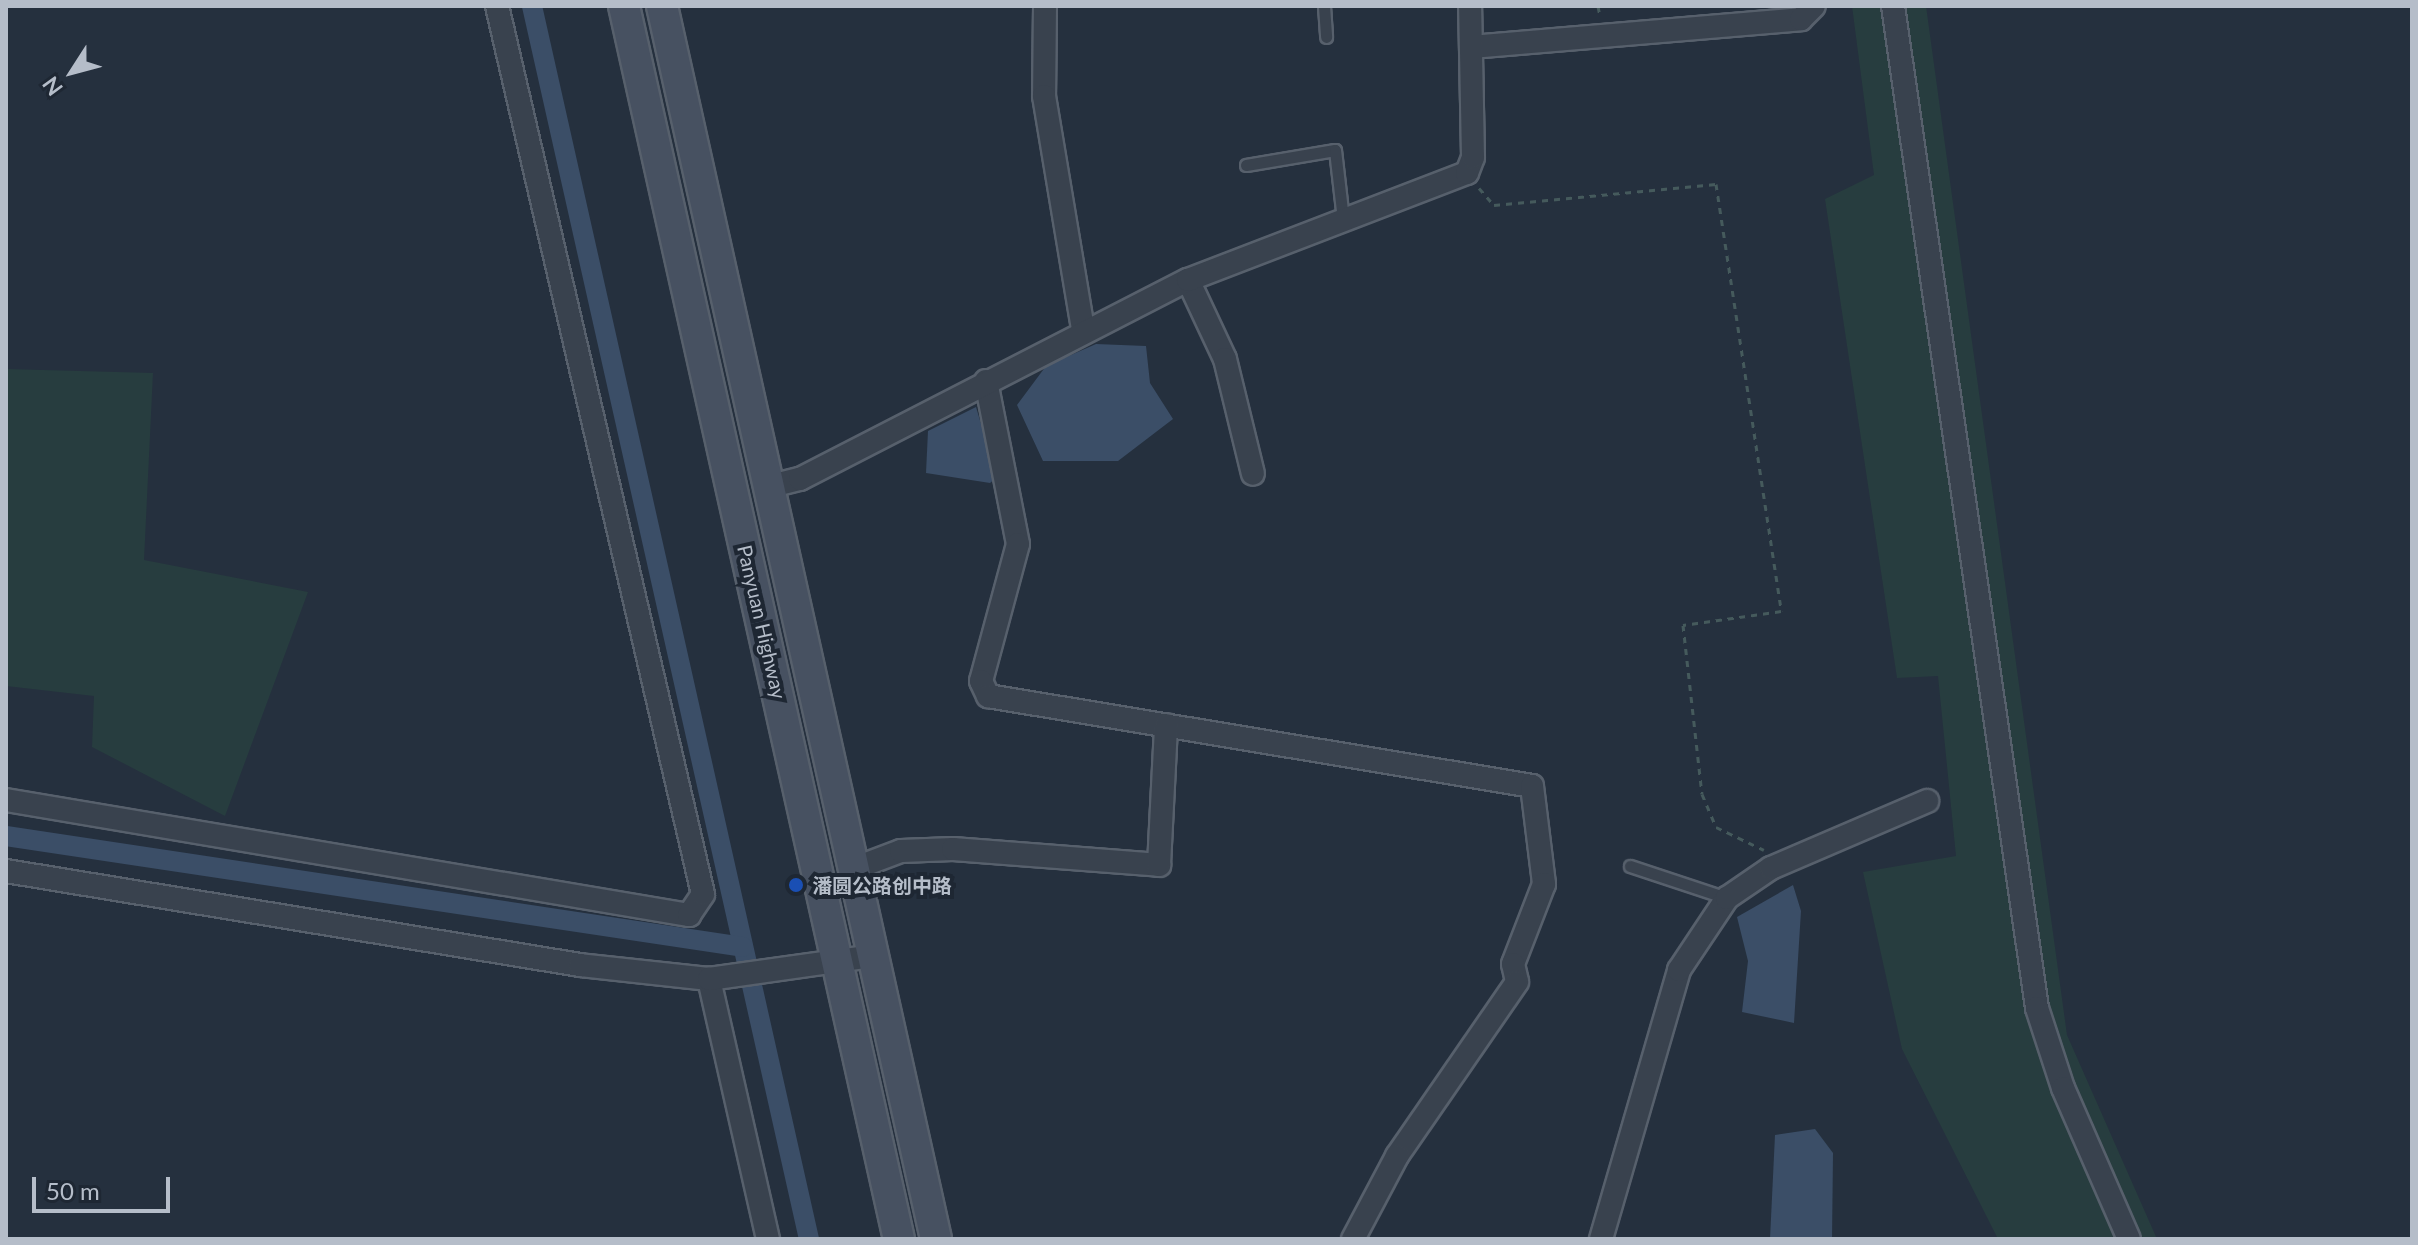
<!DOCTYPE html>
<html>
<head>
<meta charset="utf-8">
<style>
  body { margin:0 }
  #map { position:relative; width:2418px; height:1245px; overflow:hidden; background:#25303e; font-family:Lato,"Noto Sans SC",sans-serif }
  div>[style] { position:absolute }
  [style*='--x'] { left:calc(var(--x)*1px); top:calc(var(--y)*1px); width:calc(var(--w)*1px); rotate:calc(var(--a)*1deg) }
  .green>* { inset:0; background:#273d3f }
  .water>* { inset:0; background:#3b4e67 }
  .canal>* { height:20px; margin:-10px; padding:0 10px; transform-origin:10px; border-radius:10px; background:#3b4e67 }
  .path>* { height:3px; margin-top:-1.5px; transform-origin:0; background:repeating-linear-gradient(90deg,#455a5c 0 6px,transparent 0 12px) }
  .roads { filter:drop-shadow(2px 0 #57606c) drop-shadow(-2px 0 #57606c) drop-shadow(0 2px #57606c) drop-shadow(0 -2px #57606c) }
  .service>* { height:11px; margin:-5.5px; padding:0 5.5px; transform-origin:5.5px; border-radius:5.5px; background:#39424e }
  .minor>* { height:22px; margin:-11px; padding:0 11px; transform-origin:11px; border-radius:11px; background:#39424e }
  .secondary>* { height:30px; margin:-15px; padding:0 15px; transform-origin:15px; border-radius:15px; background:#475161 }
  .dots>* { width:22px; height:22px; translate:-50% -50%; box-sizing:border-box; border:4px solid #1e2733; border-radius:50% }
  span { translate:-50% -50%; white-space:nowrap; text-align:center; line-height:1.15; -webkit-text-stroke:8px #1e2733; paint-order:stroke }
  .street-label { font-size:20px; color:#b5bdc9 }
  .poi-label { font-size:20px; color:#b5bdc9; font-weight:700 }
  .left { translate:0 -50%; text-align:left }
  .frame { position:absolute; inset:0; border:8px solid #b5bdc9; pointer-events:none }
  .north { position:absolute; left:32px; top:32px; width:80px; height:80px; -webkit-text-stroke:6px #1e2733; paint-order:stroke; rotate:234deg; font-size:22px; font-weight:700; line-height:32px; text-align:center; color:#b5bdc9 }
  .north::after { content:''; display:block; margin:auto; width:28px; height:36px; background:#b5bdc9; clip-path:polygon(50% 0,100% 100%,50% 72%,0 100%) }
  .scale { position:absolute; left:32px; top:1177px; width:138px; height:36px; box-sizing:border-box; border:4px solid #b5bdc9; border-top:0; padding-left:10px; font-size:24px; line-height:28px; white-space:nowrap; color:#b5bdc9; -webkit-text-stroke:6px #1e2733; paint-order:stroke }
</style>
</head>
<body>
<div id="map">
  <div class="green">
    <i style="clip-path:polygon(1852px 6px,1926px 6px,2067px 1035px,2157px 1239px,1998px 1239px,1902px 1049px,1863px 872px,1956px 856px,1938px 676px,1897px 678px,1825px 199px,1874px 175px)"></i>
    <i style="clip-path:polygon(6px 369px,153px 373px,144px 560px,308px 592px,225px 816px,92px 747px,94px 696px,6px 686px)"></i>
  </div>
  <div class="water">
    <i style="clip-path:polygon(1096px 344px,1146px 346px,1150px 383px,1173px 419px,1118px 461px,1043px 461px,1017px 405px,1046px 366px)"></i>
    <i style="clip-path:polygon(976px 407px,997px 477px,990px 483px,926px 473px,928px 431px)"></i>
    <i style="clip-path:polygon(1793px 885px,1801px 911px,1794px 1023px,1742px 1012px,1748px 961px,1737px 917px)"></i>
    <i style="clip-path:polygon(1815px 1129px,1833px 1153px,1832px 1239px,1770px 1239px,1775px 1135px)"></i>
  </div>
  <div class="canal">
    <i style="--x:532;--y:6;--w:1264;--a:77.34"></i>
    <i style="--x:6;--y:836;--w:745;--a:8.56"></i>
  </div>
  <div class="path">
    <i style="--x:1598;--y:6;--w:10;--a:79"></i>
    <i style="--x:1479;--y:188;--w:23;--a:49"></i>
    <i style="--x:1494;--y:205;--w:223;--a:-5.4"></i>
    <i style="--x:1716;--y:184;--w:432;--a:81.3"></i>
    <i style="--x:1781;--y:611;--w:99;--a:171.9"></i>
    <i style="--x:1683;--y:625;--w:170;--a:83.6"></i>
    <i style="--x:1702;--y:794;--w:36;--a:67"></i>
    <i style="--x:1716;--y:827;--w:53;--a:25.6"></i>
  </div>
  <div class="roads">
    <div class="service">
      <i style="--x:1324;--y:6;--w:31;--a:86"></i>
      <i style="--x:1246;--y:165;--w:90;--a:-9.6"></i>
      <i style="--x:1335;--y:150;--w:69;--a:83.4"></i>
      <i style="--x:1630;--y:866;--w:102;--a:18.3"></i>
    </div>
    <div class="minor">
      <i style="--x:1045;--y:6;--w:90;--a:90.6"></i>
      <i style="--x:1044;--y:96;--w:235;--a:80.5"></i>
      <i style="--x:1893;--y:6;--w:1012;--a:81.82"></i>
      <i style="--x:2037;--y:1008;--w:84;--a:72"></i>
      <i style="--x:2063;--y:1088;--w:165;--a:66.4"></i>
      <i style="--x:1471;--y:47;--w:331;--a:-4.8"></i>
      <i style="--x:1801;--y:19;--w:18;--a:-45"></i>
      <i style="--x:1188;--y:280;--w:87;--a:64.9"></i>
      <i style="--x:1225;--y:359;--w:118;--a:76.3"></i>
      <i style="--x:986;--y:381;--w:166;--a:78.9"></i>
      <i style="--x:1018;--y:544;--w:142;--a:105.1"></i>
      <i style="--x:981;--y:681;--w:17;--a:65"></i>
      <i style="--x:988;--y:696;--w:551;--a:9.39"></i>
      <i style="--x:1532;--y:786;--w:99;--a:83"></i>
      <i style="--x:1544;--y:884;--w:86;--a:111.2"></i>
      <i style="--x:1513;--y:964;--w:18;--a:77"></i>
      <i style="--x:1517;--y:982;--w:211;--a:124.6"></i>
      <i style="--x:1397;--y:1156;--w:94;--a:117.9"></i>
      <i style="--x:767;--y:487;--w:34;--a:-14"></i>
      <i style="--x:800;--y:479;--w:436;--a:-27.2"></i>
      <i style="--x:1188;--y:280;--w:299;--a:-21"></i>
      <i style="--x:1467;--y:173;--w:17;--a:-69"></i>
      <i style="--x:1473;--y:157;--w:151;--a:-91.1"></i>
      <i style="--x:6;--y:800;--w:693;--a:9.56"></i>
      <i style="--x:689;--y:915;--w:25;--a:-56"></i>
      <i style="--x:703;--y:894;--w:912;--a:-103.06"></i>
      <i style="--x:853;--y:869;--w:51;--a:-20.6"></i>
      <i style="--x:901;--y:851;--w:52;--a:-2.2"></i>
      <i style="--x:953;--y:849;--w:207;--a:4.4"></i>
      <i style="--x:1159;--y:865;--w:140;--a:-87.1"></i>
      <i style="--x:6;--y:871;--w:582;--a:9.3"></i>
      <i style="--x:580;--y:965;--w:130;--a:6.2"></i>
      <i style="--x:768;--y:1239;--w:267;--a:-102.8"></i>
      <i style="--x:709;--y:979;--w:165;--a:-8"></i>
      <i style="--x:1601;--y:1239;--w:280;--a:-73.8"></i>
      <i style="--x:1679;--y:970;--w:87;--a:-56.3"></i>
      <i style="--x:1727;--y:898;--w:53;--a:-34.3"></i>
      <i style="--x:1771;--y:868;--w:170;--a:-23.2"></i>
    </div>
    <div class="secondary">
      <i style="--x:624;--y:6;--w:1263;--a:77.43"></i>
      <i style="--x:662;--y:6;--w:1263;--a:77.47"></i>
    </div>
  </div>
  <div class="dots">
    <i style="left:796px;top:885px;background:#1a4fb4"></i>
  </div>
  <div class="street-label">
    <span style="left:762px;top:622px;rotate:77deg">Panyuan Highway</span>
  </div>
  <div class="poi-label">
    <span class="left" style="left:812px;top:885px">潘圆公路创中路</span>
  </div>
  <div class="frame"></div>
  <div class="north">N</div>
  <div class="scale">50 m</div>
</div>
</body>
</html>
